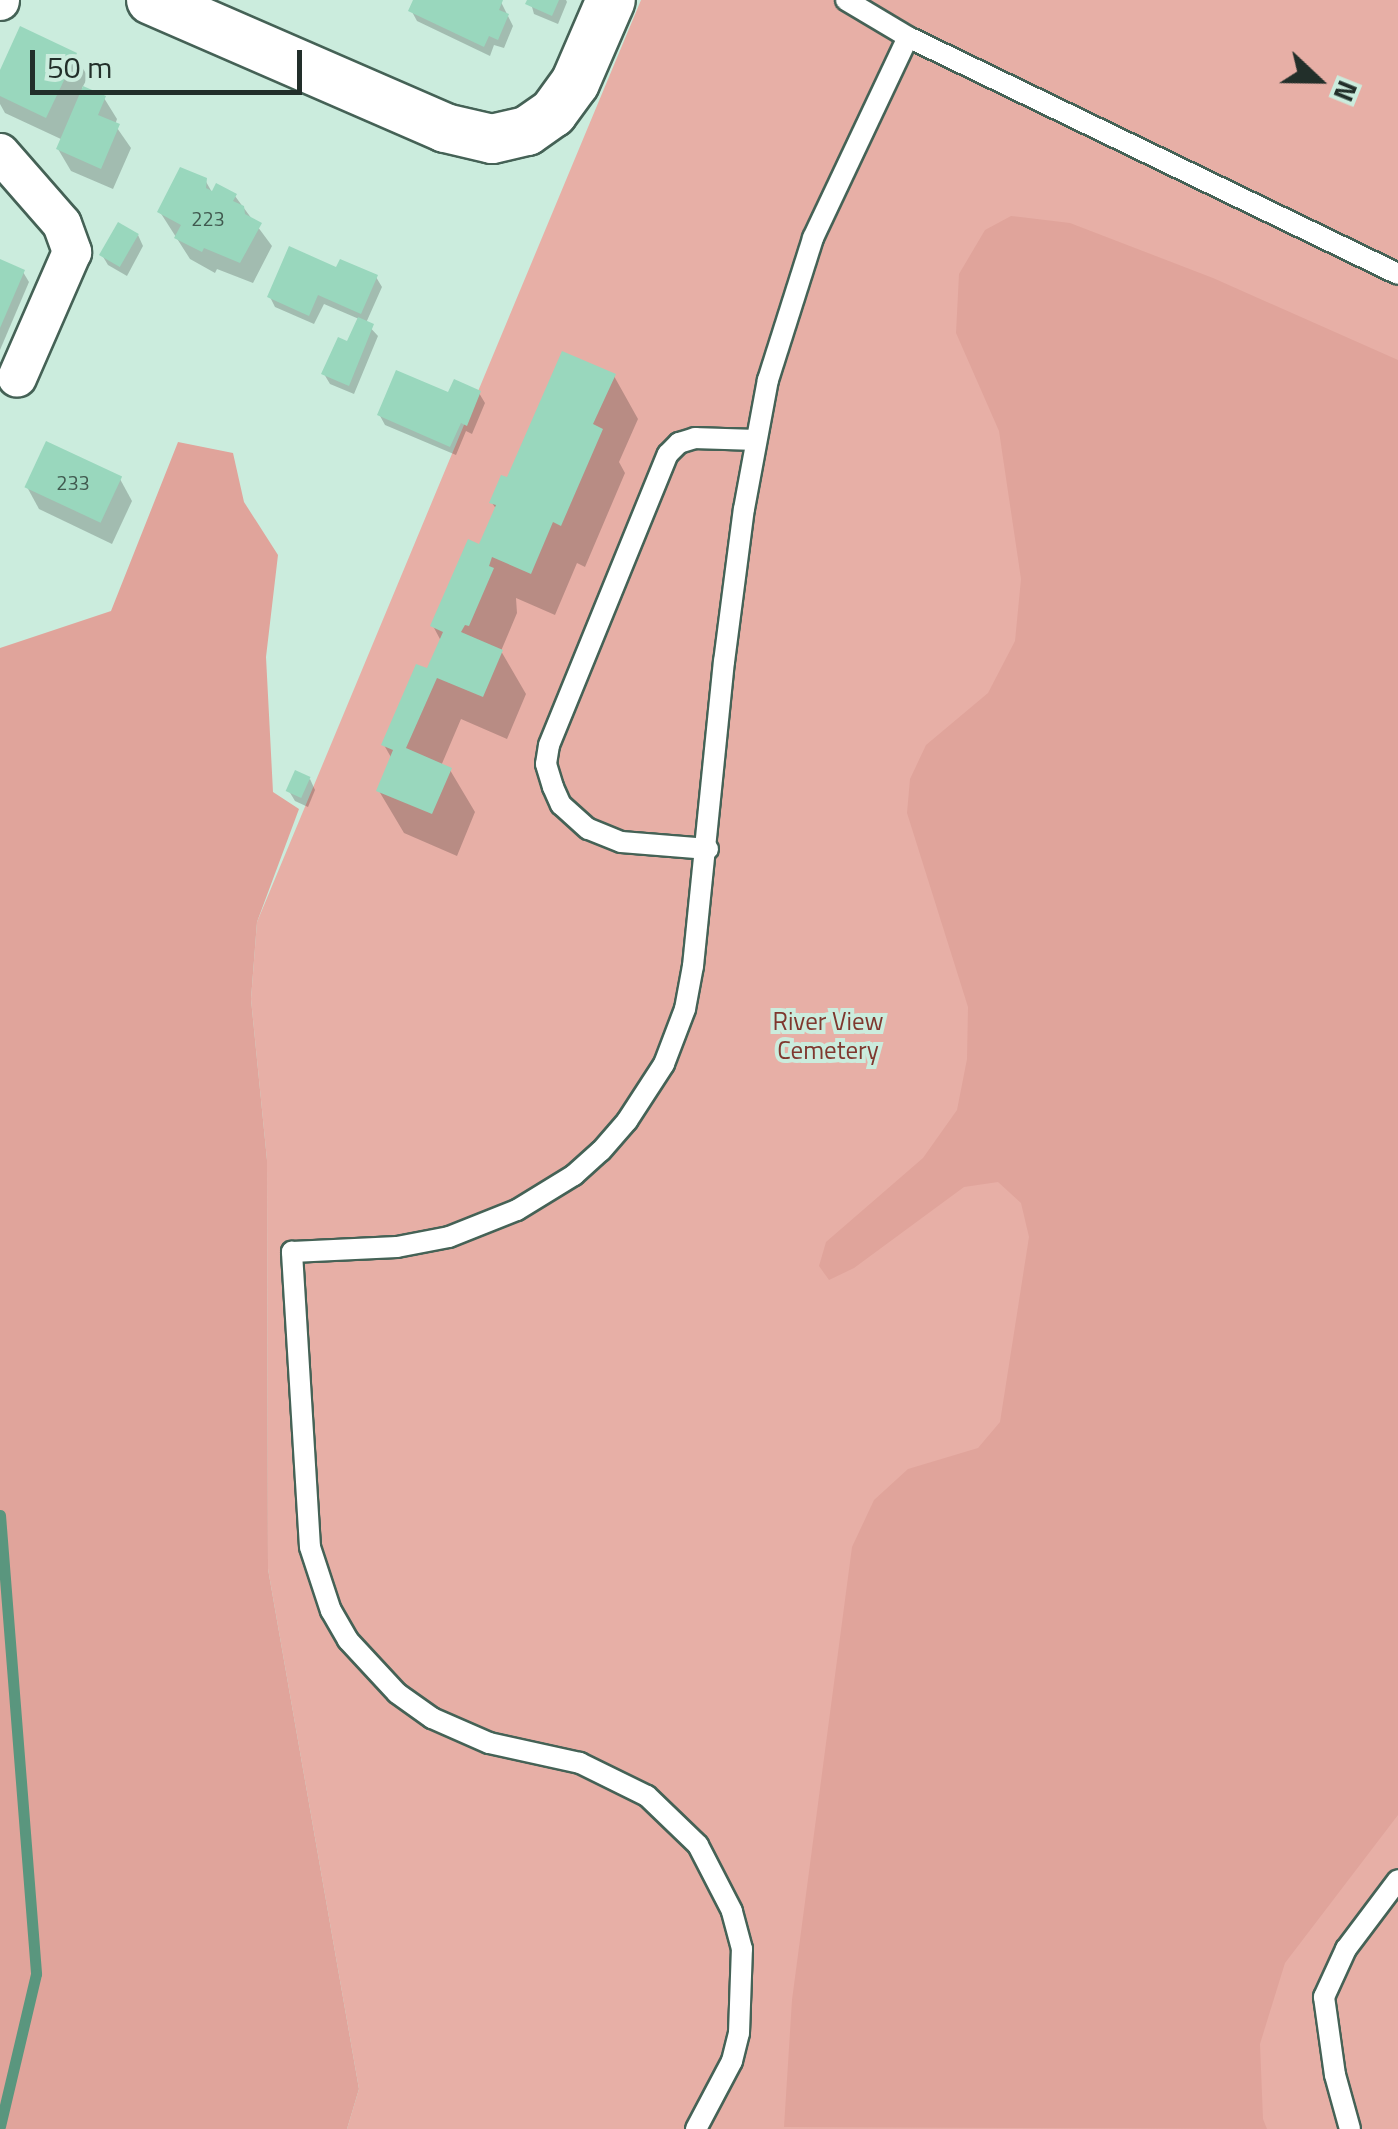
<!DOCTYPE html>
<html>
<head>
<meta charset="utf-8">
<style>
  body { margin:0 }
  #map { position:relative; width:1398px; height:2129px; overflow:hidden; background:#cbecdd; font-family:"Titillium Web",sans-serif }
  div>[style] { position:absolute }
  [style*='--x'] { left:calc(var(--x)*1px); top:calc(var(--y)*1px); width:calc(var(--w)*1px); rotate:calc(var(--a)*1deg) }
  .green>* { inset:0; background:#e7afa6 }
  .forest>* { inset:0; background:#e0a49b }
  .shadow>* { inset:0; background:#0003 }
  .stream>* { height:11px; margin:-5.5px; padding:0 5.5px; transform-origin:5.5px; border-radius:5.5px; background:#5a967e }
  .building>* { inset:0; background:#99d7bd; transform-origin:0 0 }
  .roads { filter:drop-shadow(2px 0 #456256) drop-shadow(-2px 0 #456256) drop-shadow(0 2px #456256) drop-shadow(0 -2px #456256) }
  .service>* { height:20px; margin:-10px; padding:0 10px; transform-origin:10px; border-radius:10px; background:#fff }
  .minor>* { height:38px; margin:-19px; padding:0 19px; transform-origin:19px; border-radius:19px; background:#fff }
  .tertiary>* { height:48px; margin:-24px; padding:0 24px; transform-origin:24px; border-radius:24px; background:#fff }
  span { translate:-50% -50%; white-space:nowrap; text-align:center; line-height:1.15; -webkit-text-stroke:8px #cbecdd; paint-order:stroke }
  .number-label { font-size:20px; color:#40594f }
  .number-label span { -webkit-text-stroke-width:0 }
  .park-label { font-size:25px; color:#7f372e }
  .north { position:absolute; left:1268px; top:30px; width:100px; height:100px; -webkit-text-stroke:8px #cbecdd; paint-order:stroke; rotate:112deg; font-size:28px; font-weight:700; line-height:40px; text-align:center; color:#222f2a }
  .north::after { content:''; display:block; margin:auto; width:35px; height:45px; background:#222f2a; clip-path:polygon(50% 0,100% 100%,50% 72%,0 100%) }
  .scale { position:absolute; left:30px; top:50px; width:272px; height:45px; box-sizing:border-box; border:5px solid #222f2a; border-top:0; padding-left:12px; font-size:30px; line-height:35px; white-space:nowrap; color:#222f2a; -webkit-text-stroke:8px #cbecdd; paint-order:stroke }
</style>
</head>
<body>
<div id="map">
  <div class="green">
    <i style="clip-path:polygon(641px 0,1398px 0,1398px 2129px,347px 2129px,359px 2089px,268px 1569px,267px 1160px,251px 999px,257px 922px)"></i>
  </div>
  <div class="forest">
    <i style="clip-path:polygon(1011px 216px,1070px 223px,1213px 278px,1398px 360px,1398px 1815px,1285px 1963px,1260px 2044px,1263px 2119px,1267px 2129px,784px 2127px,792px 2000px,852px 1547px,874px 1500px,908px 1469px,978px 1448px,1000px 1422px,1029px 1237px,1021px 1203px,998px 1182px,964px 1187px,854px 1268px,829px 1280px,819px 1266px,826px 1242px,923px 1158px,957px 1110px,967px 1059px,968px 1007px,907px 813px,910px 779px,926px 745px,988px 693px,1015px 641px,1021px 579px,999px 431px,956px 333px,959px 274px,985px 230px)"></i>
    <i style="clip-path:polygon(178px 442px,233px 453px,244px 502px,278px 555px,266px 657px,273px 792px,299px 809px,257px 922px,251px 999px,267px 1160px,268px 1569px,359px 2089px,347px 2129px,0 2129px,0 648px,111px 611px)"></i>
  </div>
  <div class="shadow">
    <i style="clip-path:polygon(415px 0,500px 0,513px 26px,504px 48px,494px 45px,490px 56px,417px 21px,411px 10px)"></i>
    <i style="clip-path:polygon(530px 0,566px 0,567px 2px,558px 24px,534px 14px)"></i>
    <i style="clip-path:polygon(75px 55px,88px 77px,82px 88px,104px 98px,117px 119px,115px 125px,131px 148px,113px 189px,71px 171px,58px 149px,63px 140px,5px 113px,0 104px,0 76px)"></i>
    <i style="clip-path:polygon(205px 180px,213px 194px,235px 196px,272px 246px,253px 283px,217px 269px,215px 273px,190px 259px,160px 212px)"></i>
    <i style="clip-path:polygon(138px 235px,143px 246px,127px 276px,108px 265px,102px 255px)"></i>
    <i style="clip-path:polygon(0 262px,23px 272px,29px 282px,0 350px)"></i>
    <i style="clip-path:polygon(337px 270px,376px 277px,382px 287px,366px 323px,378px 336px,354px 394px,330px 384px,324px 374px,348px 344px,359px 319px,324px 304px,314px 324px,275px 307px,270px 297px)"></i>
    <i style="clip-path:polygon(614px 376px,638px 419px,619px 462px,625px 473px,585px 567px,577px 563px,555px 615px,516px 598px,517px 613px,501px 651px,526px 694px,507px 739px,461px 719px,441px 766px,450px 770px,475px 812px,457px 856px,404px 833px,379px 791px,392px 759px,384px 745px,428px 672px,441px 641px,433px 626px,480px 548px,497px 510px,492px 503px)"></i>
    <i style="clip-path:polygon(479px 393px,485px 403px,472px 434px,466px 431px,456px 455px,385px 425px,379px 414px,450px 395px)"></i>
    <i style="clip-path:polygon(120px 479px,132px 501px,112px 544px,39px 509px,27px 487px)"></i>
    <i style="clip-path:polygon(310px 779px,315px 790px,308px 807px,295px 801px,289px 791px)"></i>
  </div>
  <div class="stream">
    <i style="--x:0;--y:1515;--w:460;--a:85.5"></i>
    <i style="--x:36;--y:1974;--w:156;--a:103.3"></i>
  </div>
  <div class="building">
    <i style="clip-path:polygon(413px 0,503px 0,499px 10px,509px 14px,498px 40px,489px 36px,484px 47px,408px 11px)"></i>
    <i style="clip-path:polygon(527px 0,559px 0,552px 16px,525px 4px)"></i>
    <i style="clip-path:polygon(20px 26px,77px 53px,46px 118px,0 96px,0 70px)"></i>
    <i style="clip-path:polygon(83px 86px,106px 96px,98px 115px,120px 124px,101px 169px,56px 149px)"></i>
    <i style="clip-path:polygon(180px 167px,207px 178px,206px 188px,212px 191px,216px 183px,237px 194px,233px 201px,244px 206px,245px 214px,262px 223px,240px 263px,204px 248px,202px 252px,174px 238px,181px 225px,157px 212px)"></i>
    <i style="left:118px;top:222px;width:24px;height:38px;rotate:30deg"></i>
    <i style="clip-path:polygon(289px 246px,336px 267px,340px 259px,378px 275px,361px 314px,318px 295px,309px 316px,267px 297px)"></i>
    <i style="clip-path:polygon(0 259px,25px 270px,0 328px)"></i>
    <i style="clip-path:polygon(358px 317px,374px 324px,349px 386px,321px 374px,338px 337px,347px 341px)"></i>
    <i style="clip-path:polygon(562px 351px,616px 374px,593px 424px,603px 429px,561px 526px,553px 522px,531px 574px,492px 557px,489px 566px,494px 568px,469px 626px,465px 625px,461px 632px,503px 650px,483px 697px,437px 678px,406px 748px,452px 768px,432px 814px,376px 791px,393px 750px,381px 745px,416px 664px,427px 668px,443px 632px,430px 626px,468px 539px,479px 544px,496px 505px,489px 503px,501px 475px,507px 477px)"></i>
    <i style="clip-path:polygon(396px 370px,448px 392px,454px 379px,481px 391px,467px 426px,461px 423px,450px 447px,377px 415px)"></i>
    <i style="left:46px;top:441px;width:84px;height:51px;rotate:25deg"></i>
    <i style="left:295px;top:770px;width:17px;height:23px;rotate:24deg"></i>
  </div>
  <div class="roads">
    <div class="service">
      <i style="--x:846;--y:0;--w:72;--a:30.8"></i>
      <i style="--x:908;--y:37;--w:544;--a:25.81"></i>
      <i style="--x:708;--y:849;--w:87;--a:-175.4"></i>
      <i style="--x:621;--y:842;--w:35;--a:-158"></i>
      <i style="--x:588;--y:829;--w:36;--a:-138"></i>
      <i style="--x:561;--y:805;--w:20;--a:-114"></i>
      <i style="--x:553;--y:787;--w:24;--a:-107"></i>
      <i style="--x:546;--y:764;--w:19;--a:-81"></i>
      <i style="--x:549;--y:745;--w:314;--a:-67.8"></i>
      <i style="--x:668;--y:454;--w:16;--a:-45"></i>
      <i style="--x:679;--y:443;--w:17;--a:-17"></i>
      <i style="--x:695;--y:438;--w:60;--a:1.9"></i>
      <i style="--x:696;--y:2129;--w:77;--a:-62.1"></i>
      <i style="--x:732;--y:2061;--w:29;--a:-76"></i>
      <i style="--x:739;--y:2033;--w:84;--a:-88"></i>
      <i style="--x:742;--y:1949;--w:39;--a:-105"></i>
      <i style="--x:732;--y:1911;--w:74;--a:-117.3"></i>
      <i style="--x:698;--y:1845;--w:71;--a:-136.1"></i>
      <i style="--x:647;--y:1796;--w:75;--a:-153.8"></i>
      <i style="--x:580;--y:1763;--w:93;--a:-167.6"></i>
      <i style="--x:489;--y:1743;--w:62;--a:-156.3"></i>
      <i style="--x:432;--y:1718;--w:43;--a:-144.5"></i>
      <i style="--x:397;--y:1693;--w:72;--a:-132.8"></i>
      <i style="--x:348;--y:1640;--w:34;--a:-120"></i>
      <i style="--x:331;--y:1611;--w:67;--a:-108.2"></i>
      <i style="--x:310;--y:1547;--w:296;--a:-93.5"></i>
      <i style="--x:292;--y:1252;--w:105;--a:-2.7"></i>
      <i style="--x:397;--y:1247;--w:53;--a:-10.9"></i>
      <i style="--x:449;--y:1237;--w:73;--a:-21.7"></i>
      <i style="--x:517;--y:1210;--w:67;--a:-31.6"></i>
      <i style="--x:574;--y:1175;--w:36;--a:-42"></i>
      <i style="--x:601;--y:1151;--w:40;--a:-49"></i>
      <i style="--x:627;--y:1121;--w:68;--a:-57"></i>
      <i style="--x:664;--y:1064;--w:59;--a:-69.1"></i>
      <i style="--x:685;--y:1009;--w:44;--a:-79.5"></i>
      <i style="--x:693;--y:966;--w:306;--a:-84.2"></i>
      <i style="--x:724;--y:662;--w:154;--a:-82.6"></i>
      <i style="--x:744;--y:509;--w:131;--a:-79.5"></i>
      <i style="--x:768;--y:380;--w:149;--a:-72.4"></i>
      <i style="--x:813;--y:238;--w:222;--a:-64.7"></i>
      <i style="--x:1350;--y:2129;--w:56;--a:-105.5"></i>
      <i style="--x:1335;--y:2075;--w:79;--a:-98"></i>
      <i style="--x:1324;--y:1997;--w:53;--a:-65.4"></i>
      <i style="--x:1346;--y:1949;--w:86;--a:-53"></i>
    </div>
    <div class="minor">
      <i style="--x:0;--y:1;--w:1;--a:-90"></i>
      <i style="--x:0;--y:153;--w:94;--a:48.9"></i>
      <i style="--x:62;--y:224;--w:30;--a:70"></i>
      <i style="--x:72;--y:252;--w:137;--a:113.6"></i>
    </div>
    <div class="tertiary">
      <i style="--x:151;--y:0;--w:321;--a:23.5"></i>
      <i style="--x:445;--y:128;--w:48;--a:13.2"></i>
      <i style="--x:492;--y:139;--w:36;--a:-13"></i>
      <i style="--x:527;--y:131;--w:32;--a:-35"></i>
      <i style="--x:553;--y:113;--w:37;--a:-54"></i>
      <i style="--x:575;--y:83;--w:90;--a:-66.6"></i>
    </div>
  </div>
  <div class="number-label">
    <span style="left:208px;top:218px">223</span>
    <span style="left:73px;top:482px">233</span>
  </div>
  <div class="park-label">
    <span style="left:828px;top:1036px">River View<br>Cemetery</span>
  </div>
  <div class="north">N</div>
  <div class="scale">50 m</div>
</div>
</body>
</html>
